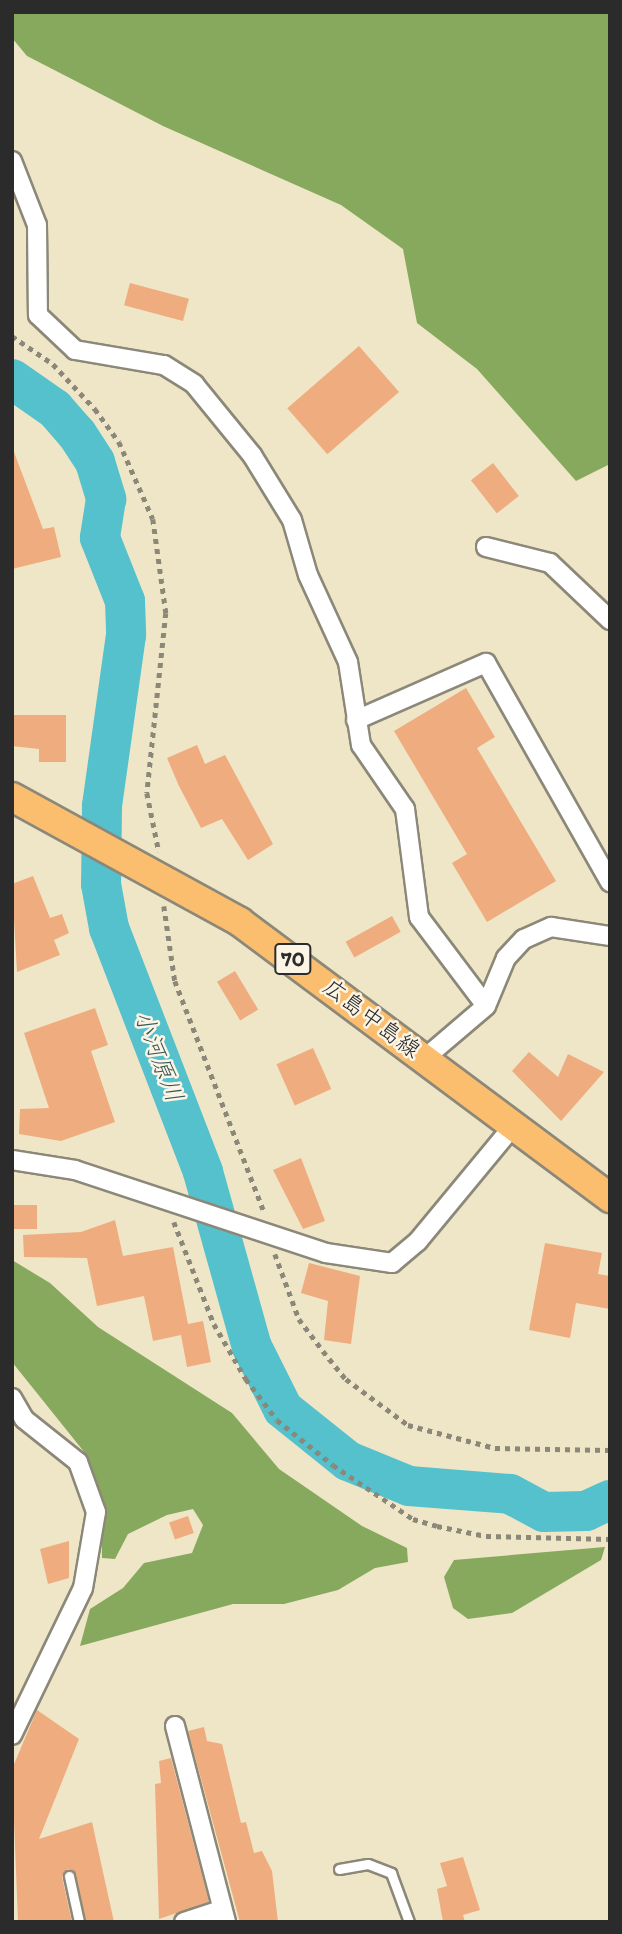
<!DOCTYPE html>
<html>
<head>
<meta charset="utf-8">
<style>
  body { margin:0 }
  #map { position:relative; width:622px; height:1934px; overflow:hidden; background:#eee6c7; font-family:Itim,"Klee One",sans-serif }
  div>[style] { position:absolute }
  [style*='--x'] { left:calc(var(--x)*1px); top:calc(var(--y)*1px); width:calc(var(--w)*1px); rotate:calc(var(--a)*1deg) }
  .forest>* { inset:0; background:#86a95e }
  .river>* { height:40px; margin:-20px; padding:0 20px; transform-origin:20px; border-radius:20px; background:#54c1cc }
  .building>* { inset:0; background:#efac7f; transform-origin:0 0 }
  .path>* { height:4.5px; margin-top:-2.25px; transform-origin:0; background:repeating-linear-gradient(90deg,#8c8879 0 5px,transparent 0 10px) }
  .roads { filter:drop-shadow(2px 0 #8c8879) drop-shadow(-2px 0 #8c8879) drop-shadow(0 2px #8c8879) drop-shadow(0 -2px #8c8879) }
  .service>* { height:9px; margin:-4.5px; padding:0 4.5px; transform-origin:4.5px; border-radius:4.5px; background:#fff }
  .minor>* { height:18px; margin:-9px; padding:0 9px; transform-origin:9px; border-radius:9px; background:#fff }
  .primary>* { height:28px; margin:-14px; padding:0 14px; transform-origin:14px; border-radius:14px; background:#fbbd6e }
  span { translate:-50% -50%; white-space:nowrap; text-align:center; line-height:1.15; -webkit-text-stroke:5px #fcf5e5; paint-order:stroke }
  .shield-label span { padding:2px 5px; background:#fcf5e5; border:2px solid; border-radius:5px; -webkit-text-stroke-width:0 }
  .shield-label { font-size:21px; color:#2b2b2b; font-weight:700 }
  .street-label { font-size:23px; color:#2b2b2b }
  .water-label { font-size:24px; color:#37585b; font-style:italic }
  .frame { position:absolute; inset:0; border:14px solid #2b2b2b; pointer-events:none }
</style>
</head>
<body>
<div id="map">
  <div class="forest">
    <i style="clip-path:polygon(12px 12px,610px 12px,610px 464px,576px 481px,477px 369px,417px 323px,403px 249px,341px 205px,163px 126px,27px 56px,12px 38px)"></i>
    <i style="clip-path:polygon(12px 1260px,50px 1283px,98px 1327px,232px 1413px,279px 1469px,362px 1526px,407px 1548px,408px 1562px,375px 1568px,338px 1590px,284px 1604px,233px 1604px,80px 1646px,90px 1609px,123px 1588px,144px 1563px,192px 1553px,203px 1525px,193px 1509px,167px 1515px,128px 1534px,115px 1559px,102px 1558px,101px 1496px,85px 1453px,12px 1362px)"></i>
    <i style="clip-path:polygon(605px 1547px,601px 1560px,512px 1613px,468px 1619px,453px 1608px,444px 1577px,454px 1560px)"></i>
  </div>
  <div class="river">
    <i style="--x:12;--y:379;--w:52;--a:34.9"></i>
    <i style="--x:55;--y:409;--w:33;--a:49"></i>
    <i style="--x:77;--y:434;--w:33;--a:57"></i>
    <i style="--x:95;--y:462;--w:39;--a:73"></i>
    <i style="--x:106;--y:499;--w:39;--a:99"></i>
    <i style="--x:100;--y:538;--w:68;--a:68.4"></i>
    <i style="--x:125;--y:601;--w:34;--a:88"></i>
    <i style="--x:126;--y:635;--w:173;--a:98"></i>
    <i style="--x:102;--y:806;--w:78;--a:90.7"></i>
    <i style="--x:101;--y:884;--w:45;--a:79.7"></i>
    <i style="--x:109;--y:928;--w:261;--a:68.9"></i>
    <i style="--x:203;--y:1172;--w:182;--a:74.4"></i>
    <i style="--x:252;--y:1347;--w:69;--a:63.4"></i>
    <i style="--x:283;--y:1409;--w:83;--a:38.7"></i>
    <i style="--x:348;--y:1461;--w:66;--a:22.3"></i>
    <i style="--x:409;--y:1486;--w:101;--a:4.5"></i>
    <i style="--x:510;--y:1494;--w:38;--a:28"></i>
    <i style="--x:544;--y:1512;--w:42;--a:-1.4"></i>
    <i style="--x:586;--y:1511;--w:26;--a:-25"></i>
  </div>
  <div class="building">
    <i style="left:130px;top:283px;width:61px;height:23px;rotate:15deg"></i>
    <i style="left:359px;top:346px;width:61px;height:95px;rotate:49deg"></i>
    <i style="clip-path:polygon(14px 452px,43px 529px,54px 527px,61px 557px,12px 569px)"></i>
    <i style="left:493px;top:463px;width:42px;height:28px;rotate:52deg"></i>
    <i style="clip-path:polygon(466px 688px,495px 737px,477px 748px,556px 881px,487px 922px,452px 863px,467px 854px,394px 731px)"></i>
    <i style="clip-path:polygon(12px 715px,66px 715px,66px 762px,39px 762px,39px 749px,12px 746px)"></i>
    <i style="clip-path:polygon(197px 745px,205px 764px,225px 755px,273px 844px,248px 860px,222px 819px,201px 828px,179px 786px,167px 758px)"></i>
    <i style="clip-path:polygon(33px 876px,50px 918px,62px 914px,69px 933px,54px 940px,60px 955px,17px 972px,12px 884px)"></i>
    <i style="left:392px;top:916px;width:18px;height:53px;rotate:61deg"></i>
    <i style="left:235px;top:971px;width:45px;height:21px;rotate:59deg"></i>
    <i style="clip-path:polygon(95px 1008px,108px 1045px,91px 1051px,115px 1122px,61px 1141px,19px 1134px,20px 1109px,49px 1108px,24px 1033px)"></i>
    <i style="left:313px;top:1048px;width:45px;height:40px;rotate:66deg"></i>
    <i style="clip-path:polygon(529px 1052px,558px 1077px,568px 1054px,604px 1072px,561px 1121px,512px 1071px)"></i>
    <i style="clip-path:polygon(301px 1158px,325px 1221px,303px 1229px,273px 1170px)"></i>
    <i style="left:37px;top:1205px;width:24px;height:25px;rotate:90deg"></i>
    <i style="clip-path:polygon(115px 1220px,123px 1256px,173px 1247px,188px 1324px,203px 1321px,211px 1362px,187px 1367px,181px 1335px,153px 1341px,144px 1296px,97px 1306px,87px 1258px,24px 1257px,23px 1235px,81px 1232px)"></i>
    <i style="clip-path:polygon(545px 1243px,602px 1253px,598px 1274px,610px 1276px,610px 1309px,576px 1303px,570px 1338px,529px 1330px)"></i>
    <i style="clip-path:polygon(309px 1263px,360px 1276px,351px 1344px,324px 1340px,328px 1301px,301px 1293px)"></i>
    <i style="left:188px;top:1516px;width:18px;height:20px;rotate:71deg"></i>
    <i style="clip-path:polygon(69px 1541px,69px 1578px,48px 1584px,40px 1549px)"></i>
    <i style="clip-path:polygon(37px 1710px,79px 1739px,39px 1839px,92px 1822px,114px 1922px,86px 1922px,76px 1875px,68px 1869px,62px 1877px,72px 1922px,18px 1922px,12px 1769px)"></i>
    <i style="clip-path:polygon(204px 1727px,207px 1741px,222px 1744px,241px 1823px,246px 1822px,254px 1853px,262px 1851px,272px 1871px,278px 1922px,240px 1922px,188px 1731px)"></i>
    <i style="clip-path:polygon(171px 1758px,209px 1902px,159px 1919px,155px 1784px,161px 1783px,159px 1761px)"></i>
    <i style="clip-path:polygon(463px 1857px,480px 1910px,463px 1915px,465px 1922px,443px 1922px,437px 1889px,447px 1886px,440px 1863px)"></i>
  </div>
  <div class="path">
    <i style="--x:12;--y:336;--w:50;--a:34.3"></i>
    <i style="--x:53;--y:364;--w:62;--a:47"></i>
    <i style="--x:95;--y:409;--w:41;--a:54"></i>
    <i style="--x:119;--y:442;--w:84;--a:66.2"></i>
    <i style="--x:153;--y:519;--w:95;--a:82.1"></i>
    <i style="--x:166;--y:613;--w:181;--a:96"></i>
    <i style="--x:147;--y:793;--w:60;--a:78.5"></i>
    <i style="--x:164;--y:906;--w:76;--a:81.7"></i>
    <i style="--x:175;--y:981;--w:248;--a:68.9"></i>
    <i style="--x:174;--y:1222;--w:110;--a:68.6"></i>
    <i style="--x:214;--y:1324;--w:64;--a:59.8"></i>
    <i style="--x:246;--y:1379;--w:51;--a:52.9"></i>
    <i style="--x:277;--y:1420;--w:72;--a:38.8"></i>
    <i style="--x:333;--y:1465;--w:97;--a:34"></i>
    <i style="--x:413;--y:1519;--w:25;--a:16"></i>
    <i style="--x:437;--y:1526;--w:50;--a:11.5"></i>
    <i style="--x:486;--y:1536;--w:124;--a:1.4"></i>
    <i style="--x:275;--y:1254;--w:69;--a:69.7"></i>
    <i style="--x:299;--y:1319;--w:40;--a:53"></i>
    <i style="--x:323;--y:1351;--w:36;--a:51"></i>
    <i style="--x:346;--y:1379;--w:77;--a:36.6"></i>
    <i style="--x:408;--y:1425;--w:90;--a:14.8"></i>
    <i style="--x:495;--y:1448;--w:115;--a:1"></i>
  </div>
  <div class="roads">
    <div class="service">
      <i style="--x:339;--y:1869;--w:29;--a:-10"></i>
      <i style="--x:368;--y:1864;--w:25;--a:21"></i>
      <i style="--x:391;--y:1873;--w:52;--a:69.8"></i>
      <i style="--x:69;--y:1876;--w:47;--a:77.7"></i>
    </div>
    <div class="minor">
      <i style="--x:12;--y:161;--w:69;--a:68.7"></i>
      <i style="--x:37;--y:225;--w:90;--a:89.4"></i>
      <i style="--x:38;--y:315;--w:51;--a:43.4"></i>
      <i style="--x:75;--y:350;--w:90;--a:9.6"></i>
      <i style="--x:164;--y:365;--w:36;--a:32"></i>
      <i style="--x:194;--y:384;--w:92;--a:50.8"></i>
      <i style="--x:252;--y:455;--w:76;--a:58.4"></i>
      <i style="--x:292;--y:520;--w:57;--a:73.8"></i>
      <i style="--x:308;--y:575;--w:96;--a:65.3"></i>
      <i style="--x:348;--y:662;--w:84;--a:81.1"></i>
      <i style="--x:361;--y:745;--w:78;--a:55.5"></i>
      <i style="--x:405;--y:809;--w:109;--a:82.6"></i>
      <i style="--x:419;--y:917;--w:111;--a:53"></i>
      <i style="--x:486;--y:547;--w:66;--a:14"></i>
      <i style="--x:550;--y:563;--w:83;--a:43.5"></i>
      <i style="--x:356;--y:720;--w:142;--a:-23.7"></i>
      <i style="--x:486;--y:663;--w:252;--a:60.5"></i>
      <i style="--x:425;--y:1058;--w:80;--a:-40.4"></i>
      <i style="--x:486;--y:1006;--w:52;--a:-67.4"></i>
      <i style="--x:506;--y:958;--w:26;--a:-47"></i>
      <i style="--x:524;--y:939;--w:30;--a:-24"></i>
      <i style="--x:551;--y:927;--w:60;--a:8.7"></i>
      <i style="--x:12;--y:1160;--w:64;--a:9"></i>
      <i style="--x:75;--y:1170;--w:264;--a:18.3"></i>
      <i style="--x:326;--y:1253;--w:67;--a:8.6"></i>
      <i style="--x:392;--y:1263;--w:34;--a:-40"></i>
      <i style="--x:418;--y:1241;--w:149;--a:-50.4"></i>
      <i style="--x:12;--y:1398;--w:24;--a:60"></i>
      <i style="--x:24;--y:1419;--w:69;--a:38.5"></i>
      <i style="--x:78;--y:1462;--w:53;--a:70.2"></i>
      <i style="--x:96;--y:1512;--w:77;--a:99.7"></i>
      <i style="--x:83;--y:1588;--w:163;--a:115.8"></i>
      <i style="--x:175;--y:1726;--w:203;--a:75.4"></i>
      <i style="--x:184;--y:1922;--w:40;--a:-18"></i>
    </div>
    <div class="primary">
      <i style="--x:12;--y:797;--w:260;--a:28.7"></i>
      <i style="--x:240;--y:922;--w:462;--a:36.7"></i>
    </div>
  </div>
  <div class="shield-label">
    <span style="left:293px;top:959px">70</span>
  </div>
  <div class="street-label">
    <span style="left:372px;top:1018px;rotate:37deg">広島中島線</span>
  </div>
  <div class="water-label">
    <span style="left:159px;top:1056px;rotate:69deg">小河原川</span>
  </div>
  <div class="frame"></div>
</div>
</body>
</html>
